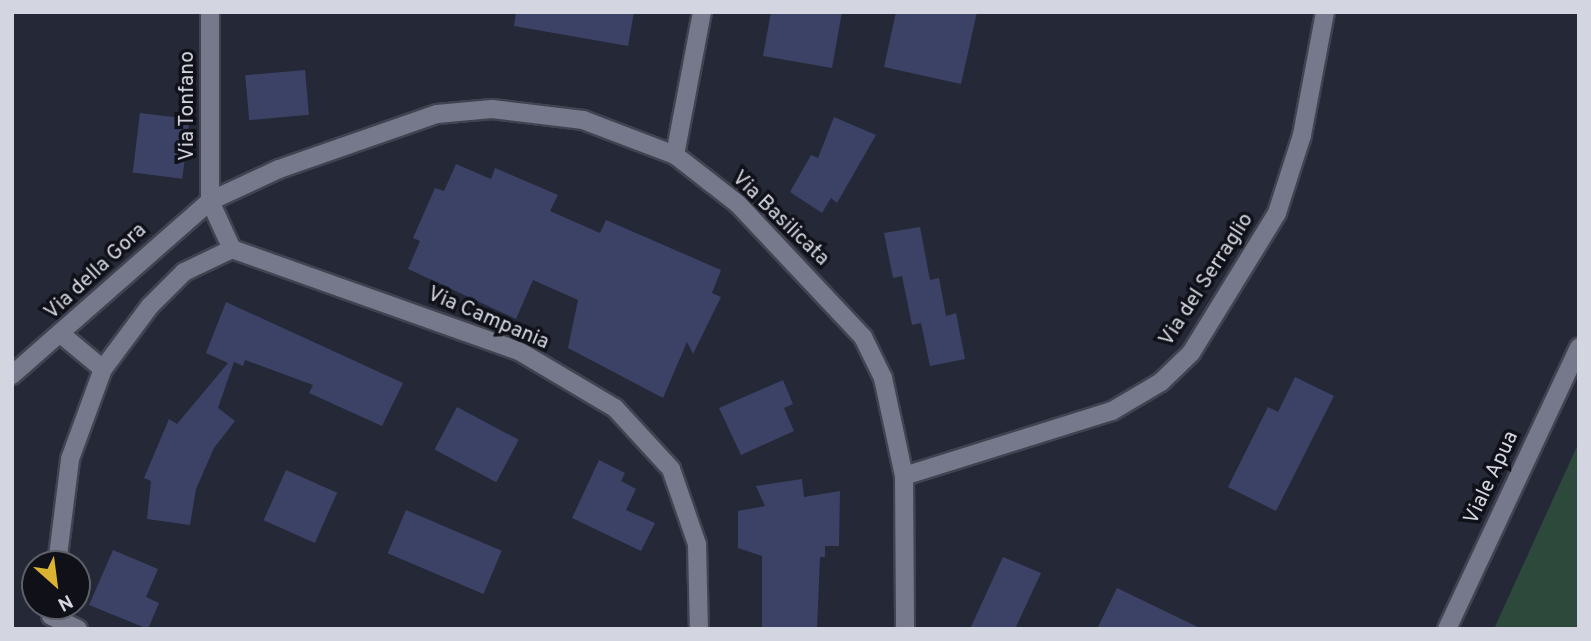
<!DOCTYPE html>
<html>
<head>
<meta charset="utf-8">
<style>
  body { margin:0 }
  #map { position:relative; width:1591px; height:641px; overflow:hidden; background:#242837; font-family:Overpass,sans-serif }
  div>[style] { position:absolute }
  [style*='--x'] { left:calc(var(--x)*1px); top:calc(var(--y)*1px); width:calc(var(--w)*1px); rotate:calc(var(--a)*1deg) }
  .green>* { inset:0; background:#2d493b }
  .building>* { inset:0; background:#3b4265; transform-origin:0 0 }
  .roads { filter:drop-shadow(2px 0 #414350) drop-shadow(-2px 0 #414350) drop-shadow(0 2px #414350) drop-shadow(0 -2px #414350) }
  .minor>* { height:18px; margin:-9px; padding:0 9px; transform-origin:9px; border-radius:9px; background:#75798b }
  .tertiary>* { height:18px; margin:-9px; padding:0 9px; transform-origin:9px; border-radius:9px; background:#75798b }
  span { translate:-50% -50%; white-space:nowrap; text-align:center; line-height:1.15; -webkit-text-stroke:7px #101118; paint-order:stroke }
  .street-label { font-size:21px; color:#d3d6e0 }
  .frame { position:absolute; inset:0; border:14px solid #d3d6e0; pointer-events:none }
  .north { position:absolute; left:21px; top:550px; width:70px; height:70px; box-sizing:border-box; background:#101118; border:2px solid #5e6068; border-radius:50%; rotate:152deg; font-size:19px; font-weight:700; line-height:28px; text-align:center; color:#d3d6e0 }
  .north::after { content:''; display:block; margin:auto; width:24px; height:32px; background:#dab333; clip-path:polygon(50% 0,100% 100%,50% 72%,0 100%) }
</style>
</head>
<body>
<div id="map">
  <div class="green">
    <i style="clip-path:polygon(1579px 442px,1579px 629px,1494px 629px)"></i>
  </div>
  <div class="building">
    <i style="clip-path:polygon(516px 12px,634px 12px,628px 46px,514px 26px)"></i>
    <i style="clip-path:polygon(771px 12px,842px 12px,832px 68px,763px 56px)"></i>
    <i style="clip-path:polygon(896px 12px,977px 12px,961px 84px,884px 67px)"></i>
    <i style="left:305px;top:70px;width:45px;height:60px;rotate:85deg"></i>
    <i style="left:140px;top:113px;width:50px;height:60px;rotate:7deg"></i>
    <i style="clip-path:polygon(834px 117px,876px 135px,837px 203px,831px 198px,822px 213px,790px 192px,811px 155px,818px 158px)"></i>
    <i style="clip-path:polygon(456px 164px,491px 179px,495px 168px,558px 195px,550px 211px,600px 233px,606px 220px,721px 270px,712px 293px,721px 297px,693px 354px,687px 342px,663px 398px,568px 348px,578px 300px,533px 280px,516px 319px,408px 269px,420px 241px,413px 238px,435px 188px,444px 191px)"></i>
    <i style="clip-path:polygon(920px 227px,930px 280px,939px 278px,946px 316px,956px 313px,965px 359px,930px 366px,921px 323px,912px 325px,902px 276px,893px 278px,884px 233px)"></i>
    <i style="clip-path:polygon(226px 302px,403px 383px,382px 426px,309px 393px,313px 385px,245px 360px,243px 366px,234px 362px,218px 408px,235px 421px,214px 448px,196px 489px,190px 525px,147px 519px,151px 481px,144px 478px,169px 419px,177px 424px,228px 363px,206px 353px)"></i>
    <i style="clip-path:polygon(1295px 377px,1334px 396px,1276px 511px,1228px 487px,1268px 407px,1278px 412px)"></i>
    <i style="clip-path:polygon(783px 380px,793px 404px,784px 408px,794px 431px,741px 455px,719px 408px)"></i>
    <i style="left:457px;top:407px;width:70px;height:48px;rotate:28deg"></i>
    <i style="clip-path:polygon(599px 460px,625px 473px,621px 481px,636px 489px,626px 510px,655px 523px,641px 551px,572px 518px)"></i>
    <i style="left:286px;top:470px;width:56px;height:55px;rotate:24deg"></i>
    <i style="clip-path:polygon(802px 479px,804px 497px,840px 491px,839px 546px,825px 546px,825px 557px,820px 557px,817px 629px,762px 629px,762px 556px,738px 548px,738px 511px,765px 506px,756px 486px)"></i>
    <i style="left:406px;top:510px;width:104px;height:47px;rotate:23deg"></i>
    <i style="clip-path:polygon(113px 550px,158px 569px,146px 597px,159px 603px,148px 629px,89px 605px)"></i>
    <i style="clip-path:polygon(1003px 557px,1041px 573px,1015px 629px,970px 629px)"></i>
    <i style="clip-path:polygon(1117px 588px,1202px 629px,1097px 629px)"></i>
  </div>
  <div class="roads">
    <div class="minor">
      <i style="--x:210;--y:12;--w:189;--a:90"></i>
      <i style="--x:210;--y:201;--w:53;--a:65.4"></i>
      <i style="--x:232;--y:249;--w:305;--a:19.6"></i>
      <i style="--x:519;--y:351;--w:112;--a:30.7"></i>
      <i style="--x:615;--y:408;--w:83;--a:47.4"></i>
      <i style="--x:671;--y:469;--w:79;--a:70.9"></i>
      <i style="--x:697;--y:544;--w:85;--a:88.7"></i>
      <i style="--x:675;--y:155;--w:146;--a:-79.3"></i>
      <i style="--x:62;--y:335;--w:53;--a:39.7"></i>
      <i style="--x:12;--y:375;--w:264;--a:-41.3"></i>
      <i style="--x:210;--y:201;--w:76;--a:-24.9"></i>
      <i style="--x:279;--y:169;--w:167;--a:-19.2"></i>
      <i style="--x:437;--y:114;--w:55;--a:-5.2"></i>
      <i style="--x:492;--y:109;--w:92;--a:6.9"></i>
      <i style="--x:583;--y:120;--w:98;--a:20.8"></i>
      <i style="--x:675;--y:155;--w:80;--a:37.9"></i>
      <i style="--x:738;--y:204;--w:183;--a:46.8"></i>
      <i style="--x:863;--y:337;--w:46;--a:64"></i>
      <i style="--x:883;--y:378;--w:100;--a:77.9"></i>
      <i style="--x:904;--y:476;--w:153;--a:89.6"></i>
      <i style="--x:904;--y:476;--w:218;--a:-17.4"></i>
      <i style="--x:1112;--y:411;--w:57;--a:-30.6"></i>
      <i style="--x:1161;--y:382;--w:42;--a:-44"></i>
      <i style="--x:1191;--y:353;--w:164;--a:-58.4"></i>
      <i style="--x:1277;--y:213;--w:82;--a:-72.2"></i>
      <i style="--x:1302;--y:135;--w:125;--a:-79.4"></i>
      <i style="--x:57;--y:564;--w:106;--a:-82.9"></i>
      <i style="--x:70;--y:459;--w:96;--a:-69.9"></i>
      <i style="--x:103;--y:369;--w:79;--a:-53.3"></i>
      <i style="--x:150;--y:306;--w:48;--a:-45"></i>
      <i style="--x:184;--y:272;--w:53;--a:-25.6"></i>
      <i style="--x:51;--y:616;--w:30;--a:26"></i>
    </div>
    <div class="tertiary">
      <i style="--x:1447;--y:629;--w:311;--a:-64.9"></i>
    </div>
  </div>
  <div class="street-label">
    <span style="left:188px;top:106px;rotate:-90deg">Via Tonfano</span>
    <span style="left:780px;top:219px;rotate:44deg">Via Basilicata</span>
    <span style="left:96px;top:272px;rotate:-43deg">Via della Gora</span>
    <span style="left:1207px;top:280px;rotate:-57deg">Via del Serraglio</span>
    <span style="left:488px;top:319px;rotate:23deg">Via Campania</span>
    <span style="left:1492px;top:478px;rotate:-65deg">Viale Apua</span>
  </div>
  <div class="frame"></div>
  <div class="north">N</div>
</div>
</body>
</html>
